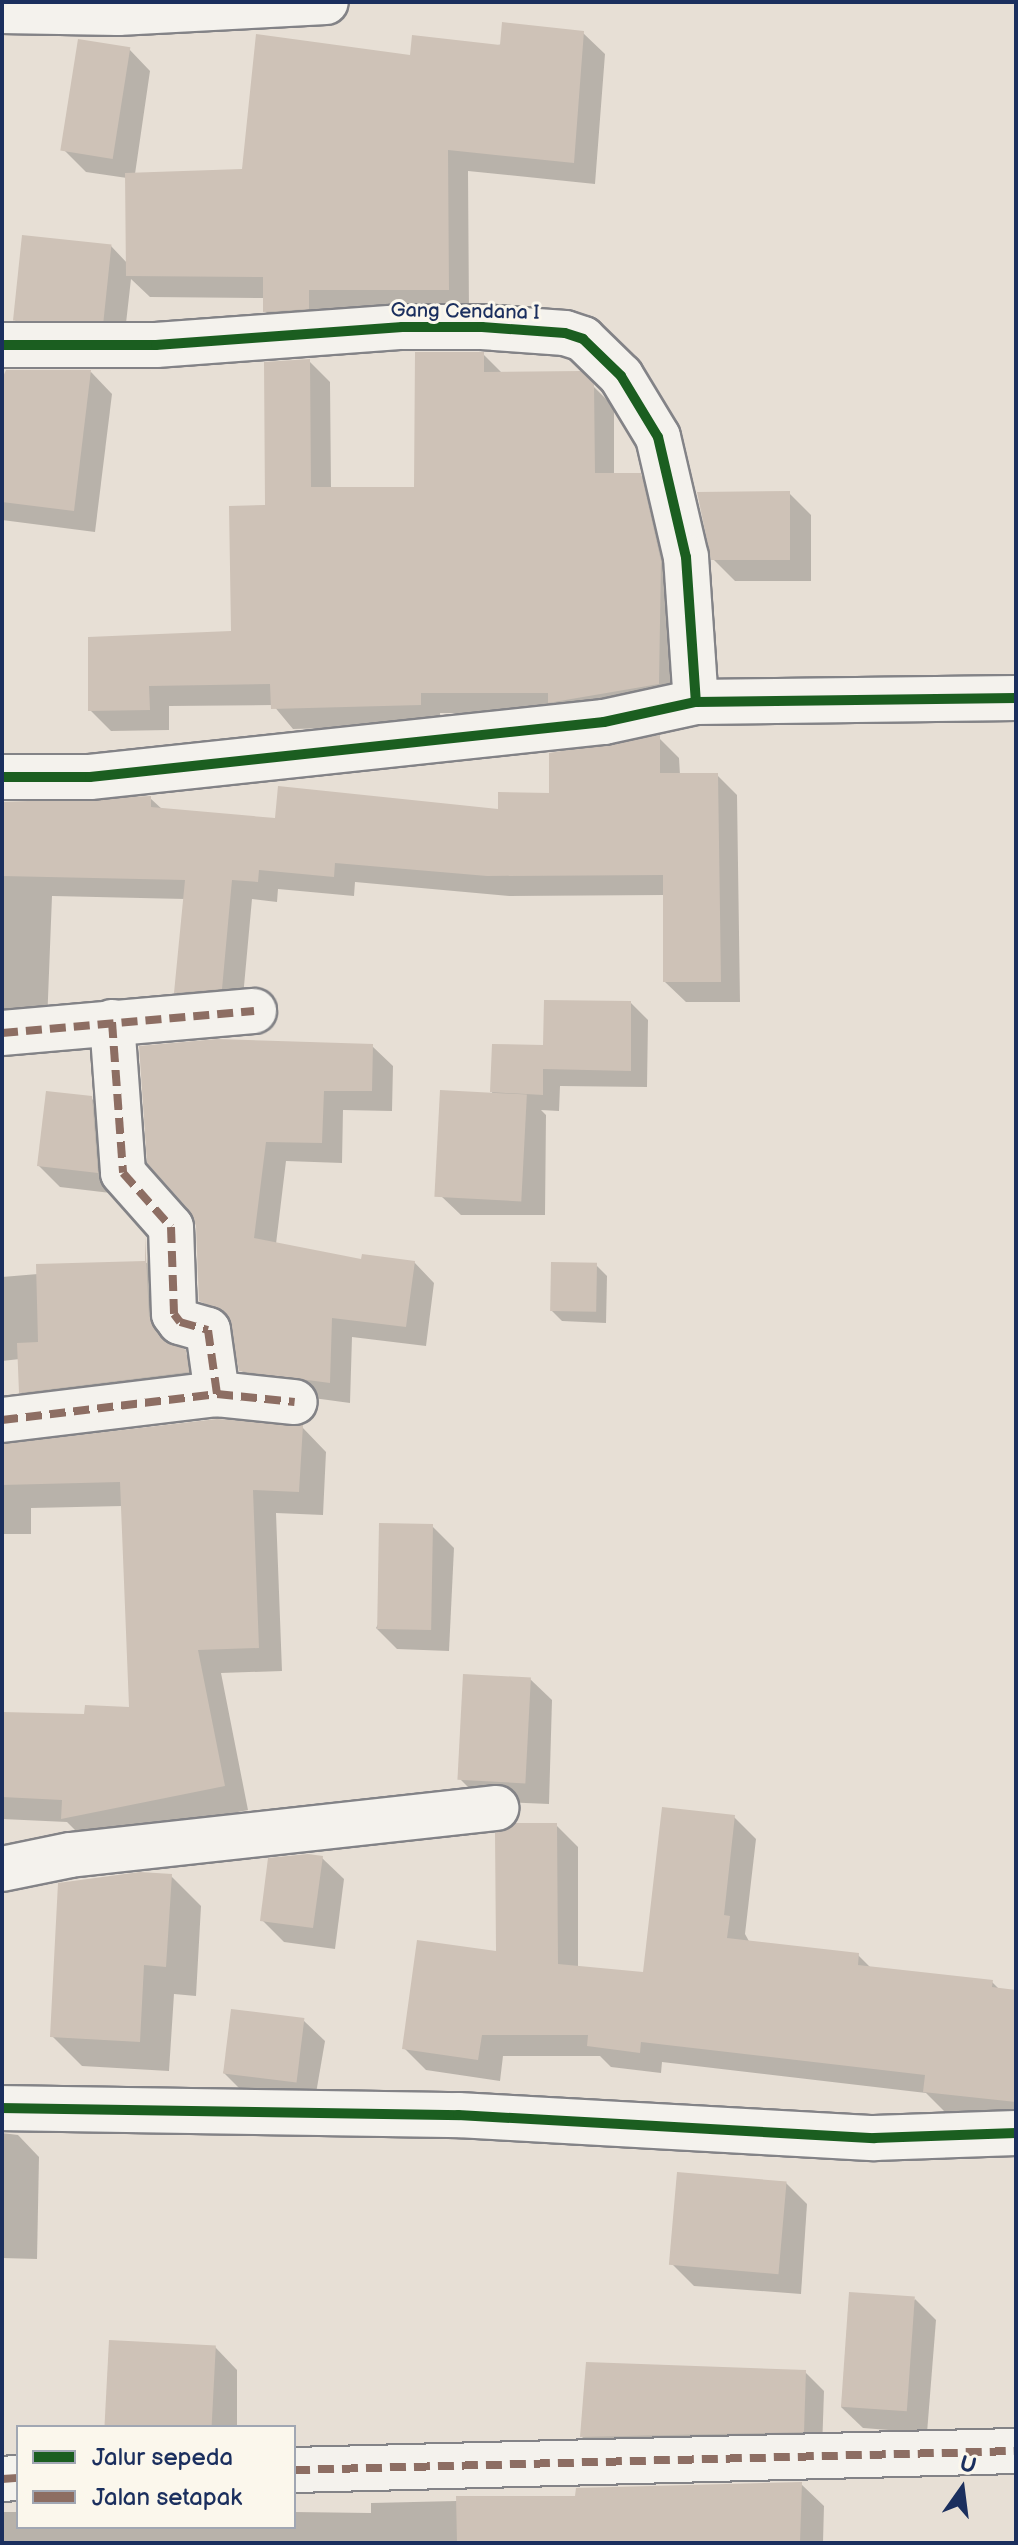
<!DOCTYPE html>
<html>
<head>
<meta charset="utf-8">
<style>
  body { margin:0 }
  #map { position:relative; width:1018px; height:2545px; overflow:hidden; background:#e7dfd5; font-family:"Balsamiq Sans",sans-serif }
  div>[style] { position:absolute }
  [style*='--x'] { left:calc(var(--x)*1px); top:calc(var(--y)*1px); width:calc(var(--w)*1px); rotate:calc(var(--a)*1deg) }
  .shadow>* { inset:0; background:#0003 }
  .building>* { inset:0; background:#cec2b7; transform-origin:0 0 }
  .roads { filter:drop-shadow(2px 0 #838387) drop-shadow(-2px 0 #838387) drop-shadow(0 2px #838387) drop-shadow(0 -2px #838387) }
  .street>* { height:44px; margin:-22px; padding:0 22px; transform-origin:22px; border-radius:22px; background:#f4f2ed }
  .quiet>* { height:8px; margin-top:-4px; transform-origin:0; background:repeating-linear-gradient(90deg,#8d6e63 0 16px,transparent 0 24px) }
  .cycleway>* { height:10px; margin:-5px; padding:0 5px; transform-origin:5px; border-radius:5px; background:#1b5e20 }
  span { translate:-50% -50%; white-space:nowrap; text-align:center; line-height:1.15; -webkit-text-stroke:6px #fbf7ec; paint-order:stroke }
  .street-label { font-size:20px; color:#1b2f5e }
  .frame { position:absolute; inset:0; border:4px solid #1b2f5e; pointer-events:none }
  .legend { position:absolute; left:16px; top:2425px; width:280px; height:104px; box-sizing:border-box; background:#fbf7ec; border:2px solid #a1a7b3; margin:0; padding:10px 14px; list-style:none; font-size:24px; color:#1b2f5e }
  .legend li { display:flex; align-items:center; gap:16px; height:40px }
  .legend b { width:40px; border:2px solid #a1a7b3 }
  .north { position:absolute; left:922px; top:2449px; width:80px; height:80px; -webkit-text-stroke:6px #fbf7ec; paint-order:stroke; rotate:14deg; font-size:22px; font-weight:700; line-height:32px; text-align:center; color:#1b2f5e }
  .north::after { content:''; display:block; margin:auto; width:28px; height:36px; background:#1b2f5e; clip-path:polygon(50% 0,100% 100%,50% 72%,0 100%) }
</style>
</head>
<body>
<div id="map">
  <div class="shadow">
    <i style="clip-path:polygon(583px 33px,605px 54px,595px 184px,468px 171px,469px 311px,287px 333px,265px 311px,265px 298px,150px 297px,131px 279px,124px 341px,36px 341px,14px 319px,111px 246px,128px 264px,127px 178px,86px 172px,64px 150px,129px 49px,150px 71px,135px 174px,244px 171px,412px 57px)"></i>
    <i style="clip-path:polygon(483px 354px,503px 374px,580px 373px,614px 407px,614px 475px,640px 475px,661px 496px,679px 705px,561px 713px,440px 713px,441px 725px,293px 729px,273px 705px,169px 706px,169px 730px,111px 731px,90px 710px,233px 633px,309px 361px,330px 382px,331px 489px,416px 489px)"></i>
    <i style="clip-path:polygon(91px 372px,112px 394px,95px 532px,2px 520px,2px 394px)"></i>
    <i style="clip-path:polygon(789px 493px,811px 515px,811px 581px,735px 581px,713px 559px)"></i>
    <i style="clip-path:polygon(659px 738px,679px 758px,680px 775px,717px 775px,737px 795px,740px 1002px,686px 1002px,665px 982px,665px 895px,509px 896px,355px 882px,354px 896px,278px 889px,277px 902px,252px 899px,242px 1008px,197px 1012px,176px 992px,185px 899px,52px 896px,47px 1024px,2px 1022px,2px 804px,150px 798px,163px 810px,277px 821px,500px 812px,551px 795px)"></i>
    <i style="clip-path:polygon(631px 1003px,648px 1020px,647px 1087px,560px 1086px,559px 1111px,541px 1110px,546px 1115px,545px 1215px,461px 1215px,441px 1196px,492px 1094px,494px 1046px,545px 1047px)"></i>
    <i style="clip-path:polygon(372px 1046px,393px 1066px,392px 1111px,343px 1110px,342px 1163px,286px 1161px,276px 1244px,363px 1261px,414px 1262px,434px 1283px,426px 1346px,352px 1337px,350px 1403px,262px 1391px,241px 1370px,230px 1325px,201px 1300px,198px 1225px,191px 1209px)"></i>
    <i style="clip-path:polygon(91px 1098px,113px 1120px,119px 1194px,60px 1187px,39px 1166px)"></i>
    <i style="clip-path:polygon(147px 1240px,166px 1259px,170px 1339px,206px 1373px,42px 1414px,21px 1392px,20px 1359px,2px 1361px,2px 1277px,38px 1274px,38px 1266px,147px 1263px)"></i>
    <i style="clip-path:polygon(596px 1265px,607px 1276px,606px 1323px,562px 1321px,551px 1310px)"></i>
    <i style="clip-path:polygon(302px 1427px,326px 1452px,323px 1515px,276px 1513px,282px 1671px,221px 1673px,248px 1810px,87px 1842px,67px 1822px,2px 1819px,2px 1714px,86px 1716px,131px 1709px,123px 1506px,31px 1508px,31px 1534px,2px 1534px,2px 1446px)"></i>
    <i style="clip-path:polygon(432px 1526px,454px 1548px,449px 1651px,397px 1649px,376px 1628px)"></i>
    <i style="clip-path:polygon(530px 1679px,552px 1700px,549px 1804px,482px 1801px,461px 1780px)"></i>
    <i style="clip-path:polygon(734px 1817px,756px 1839px,745px 1934px,750px 1943px,858px 1955px,871px 1968px,992px 1982px,1000px 1990px,1016px 1992px,1016px 2126px,1002px 2119px,946px 2113px,926px 2093px,662px 2062px,661px 2073px,611px 2067px,600px 2056px,503px 2056px,500px 2081px,426px 2070px,404px 2048px,498px 1953px,556px 1825px,578px 1847px,578px 1968px,645px 1975px)"></i>
    <i style="clip-path:polygon(322px 1858px,344px 1879px,335px 1949px,284px 1942px,262px 1920px)"></i>
    <i style="clip-path:polygon(171px 1876px,201px 1906px,196px 1996px,174px 1994px,169px 2071px,82px 2066px,52px 2036px)"></i>
    <i style="clip-path:polygon(303px 2020px,325px 2041px,314px 2105px,245px 2094px,223px 2072px)"></i>
    <i style="clip-path:polygon(2px 2133px,18px 2135px,39px 2157px,37px 2259px,2px 2258px)"></i>
    <i style="clip-path:polygon(786px 2183px,807px 2204px,801px 2294px,694px 2286px,672px 2264px)"></i>
    <i style="clip-path:polygon(915px 2299px,936px 2320px,927px 2433px,863px 2428px,841px 2407px)"></i>
    <i style="clip-path:polygon(215px 2347px,237px 2370px,237px 2427px,111px 2427px)"></i>
    <i style="clip-path:polygon(805px 2372px,824px 2391px,822px 2450px,601px 2456px,582px 2437px)"></i>
    <i style="clip-path:polygon(801px 2484px,824px 2506px,823px 2543px,2px 2543px,2px 2512px,18px 2512px,18px 2527px,294px 2527px,294px 2512px,371px 2513px,371px 2503px,577px 2498px)"></i>
  </div>
  <div class="building">
    <i style="clip-path:polygon(502px 22px,584px 31px,574px 163px,448px 150px,449px 290px,309px 290px,309px 309px,263px 312px,263px 277px,126px 276px,125px 173px,242px 169px,256px 34px,410px 55px,412px 35px,500px 45px)"></i>
    <i style="left:78px;top:39px;width:53px;height:113px;rotate:9deg"></i>
    <i style="left:22px;top:235px;width:90px;height:86px;rotate:6deg"></i>
    <i style="clip-path:polygon(415px 352px,484px 352px,484px 372px,581px 371px,594px 384px,595px 473px,641px 473px,661px 561px,659px 684px,548px 703px,548px 693px,421px 693px,421px 705px,271px 709px,270px 684px,149px 686px,150px 710px,88px 711px,88px 637px,231px 631px,229px 506px,265px 505px,264px 362px,310px 359px,311px 487px,414px 487px)"></i>
    <i style="clip-path:polygon(6px 370px,91px 370px,74px 511px,2px 502px,2px 379px)"></i>
    <i style="clip-path:polygon(790px 491px,790px 560px,711px 560px,697px 492px)"></i>
    <i style="clip-path:polygon(660px 735px,660px 773px,718px 773px,721px 982px,663px 982px,663px 875px,487px 876px,335px 863px,334px 877px,259px 870px,258px 882px,232px 880px,222px 989px,174px 993px,185px 880px,2px 876px,3px 802px,151px 796px,151px 807px,275px 818px,278px 786px,498px 809px,498px 792px,549px 793px,549px 753px)"></i>
    <i style="clip-path:polygon(544px 1000px,631px 1001px,631px 1071px,543px 1069px,543px 1095px,490px 1092px,492px 1044px,543px 1045px)"></i>
    <i style="clip-path:polygon(217px 1039px,373px 1044px,372px 1091px,324px 1091px,322px 1143px,266px 1142px,254px 1238px,361px 1259px,362px 1254px,415px 1261px,406px 1327px,332px 1318px,330px 1383px,239px 1371px,227px 1314px,199px 1301px,196px 1226px,190px 1211px,147px 1163px,139px 1046px)"></i>
    <i style="left:440px;top:1090px;width:87px;height:107px;rotate:3deg"></i>
    <i style="clip-path:polygon(46px 1091px,92px 1096px,98px 1173px,37px 1166px)"></i>
    <i style="clip-path:polygon(145px 1235px,149px 1316px,161px 1338px,186px 1350px,189px 1372px,19px 1393px,17px 1343px,38px 1342px,36px 1264px,145px 1261px)"></i>
    <i style="left:551px;top:1262px;width:46px;height:49px;rotate:1deg"></i>
    <i style="clip-path:polygon(217px 1419px,303px 1425px,299px 1492px,253px 1490px,259px 1648px,198px 1650px,225px 1786px,61px 1819px,62px 1800px,2px 1797px,2px 1712px,84px 1714px,85px 1705px,129px 1707px,120px 1482px,2px 1485px,2px 1444px)"></i>
    <i style="left:379px;top:1523px;width:54px;height:106px;rotate:1deg"></i>
    <i style="left:463px;top:1674px;width:68px;height:106px;rotate:3deg"></i>
    <i style="clip-path:polygon(662px 1807px,735px 1815px,724px 1915px,730px 1916px,727px 1938px,859px 1953px,858px 1965px,993px 1980px,992px 1987px,1016px 1990px,1016px 2102px,923px 2092px,925px 2075px,641px 2042px,640px 2053px,587px 2046px,588px 2035px,482px 2035px,478px 2060px,402px 2049px,417px 1940px,496px 1951px,495px 1833px,515px 1823px,557px 1823px,558px 1964px,643px 1972px)"></i>
    <i style="clip-path:polygon(308px 1854px,323px 1856px,313px 1928px,260px 1921px,268px 1858px)"></i>
    <i style="clip-path:polygon(140px 1872px,172px 1874px,166px 1967px,144px 1965px,140px 2042px,50px 2037px,58px 1883px)"></i>
    <i style="left:231px;top:2009px;width:74px;height:65px;rotate:7deg"></i>
    <i style="left:677px;top:2172px;width:110px;height:93px;rotate:5deg"></i>
    <i style="left:849px;top:2292px;width:66px;height:115px;rotate:4deg"></i>
    <i style="left:109px;top:2340px;width:107px;height:87px;rotate:3deg"></i>
    <i style="clip-path:polygon(586px 2362px,806px 2370px,804px 2432px,580px 2437px)"></i>
    <i style="clip-path:polygon(802px 2482px,800px 2543px,457px 2543px,456px 2496px,575px 2496px,576px 2488px)"></i>
  </div>
  <div class="roads">
    <div class="street">
      <i style="--x:2;--y:11;--w:116;--a:1"></i>
      <i style="--x:118;--y:13;--w:208;--a:-3"></i>
      <i style="--x:2;--y:345;--w:154;--a:0"></i>
      <i style="--x:156;--y:345;--w:247;--a:-4.2"></i>
      <i style="--x:402;--y:327;--w:80;--a:0"></i>
      <i style="--x:482;--y:327;--w:83;--a:4.1"></i>
      <i style="--x:565;--y:333;--w:19;--a:18"></i>
      <i style="--x:583;--y:339;--w:53;--a:44.2"></i>
      <i style="--x:621;--y:376;--w:71;--a:58.8"></i>
      <i style="--x:658;--y:437;--w:123;--a:76.9"></i>
      <i style="--x:686;--y:557;--w:145;--a:86.1"></i>
      <i style="--x:2;--y:777;--w:88;--a:0"></i>
      <i style="--x:90;--y:777;--w:517;--a:-6.11"></i>
      <i style="--x:604;--y:722;--w:94;--a:-12.3"></i>
      <i style="--x:696;--y:702;--w:320;--a:-0.7"></i>
      <i style="--x:112;--y:1022;--w:151;--a:85.8"></i>
      <i style="--x:123;--y:1173;--w:72;--a:48.4"></i>
      <i style="--x:171;--y:1227;--w:87;--a:88"></i>
      <i style="--x:174;--y:1314;--w:10;--a:53"></i>
      <i style="--x:180;--y:1322;--w:29;--a:16"></i>
      <i style="--x:208;--y:1330;--w:65;--a:82"></i>
      <i style="--x:2;--y:1033;--w:253;--a:-5"></i>
      <i style="--x:2;--y:1420;--w:217;--a:-6.9"></i>
      <i style="--x:217;--y:1394;--w:78;--a:5.9"></i>
      <i style="--x:2;--y:1869;--w:69;--a:-11.6"></i>
      <i style="--x:70;--y:1855;--w:429;--a:-6.3"></i>
      <i style="--x:2;--y:2108;--w:456;--a:0.9"></i>
      <i style="--x:458;--y:2115;--w:417;--a:3.2"></i>
      <i style="--x:874;--y:2138;--w:142;--a:-2"></i>
      <i style="--x:294;--y:2470;--w:722;--a:-1.51"></i>
      <i style="--x:2;--y:2479;--w:16;--a:-4"></i>
    </div>
  </div>
  <div class="quiet">
    <i style="--x:112;--y:1022;--w:151;--a:85.8"></i>
    <i style="--x:123;--y:1173;--w:72;--a:48.4"></i>
    <i style="--x:171;--y:1227;--w:87;--a:88"></i>
    <i style="--x:174;--y:1314;--w:10;--a:53"></i>
    <i style="--x:180;--y:1322;--w:29;--a:16"></i>
    <i style="--x:208;--y:1330;--w:65;--a:82"></i>
    <i style="--x:2;--y:1033;--w:253;--a:-5"></i>
    <i style="--x:2;--y:1420;--w:217;--a:-6.9"></i>
    <i style="--x:217;--y:1394;--w:78;--a:5.9"></i>
    <i style="--x:294;--y:2470;--w:722;--a:-1.51"></i>
    <i style="--x:2;--y:2479;--w:16;--a:-4"></i>
  </div>
  <div class="cycleway">
    <i style="--x:2;--y:345;--w:154;--a:0"></i>
    <i style="--x:156;--y:345;--w:247;--a:-4.2"></i>
    <i style="--x:402;--y:327;--w:80;--a:0"></i>
    <i style="--x:482;--y:327;--w:83;--a:4.1"></i>
    <i style="--x:565;--y:333;--w:19;--a:18"></i>
    <i style="--x:583;--y:339;--w:53;--a:44.2"></i>
    <i style="--x:621;--y:376;--w:71;--a:58.8"></i>
    <i style="--x:658;--y:437;--w:123;--a:76.9"></i>
    <i style="--x:686;--y:557;--w:145;--a:86.1"></i>
    <i style="--x:2;--y:777;--w:88;--a:0"></i>
    <i style="--x:90;--y:777;--w:517;--a:-6.11"></i>
    <i style="--x:604;--y:722;--w:94;--a:-12.3"></i>
    <i style="--x:696;--y:702;--w:320;--a:-0.7"></i>
    <i style="--x:2;--y:2108;--w:456;--a:0.9"></i>
    <i style="--x:458;--y:2115;--w:417;--a:3.2"></i>
    <i style="--x:874;--y:2138;--w:142;--a:-2"></i>
  </div>
  <div class="street-label">
    <span style="left:465px;top:312px;rotate:1deg">Gang Cendana I</span>
  </div>
  <div class="frame"></div>
  <ul class="legend">
  <li><b style="height:10px;background:#1b5e20"></b>Jalur sepeda</li>
  <li><b style="height:10px;background:#8d6e63"></b>Jalan setapak</li>
  </ul>
  <div class="north">U</div>
</div>
</body>
</html>
